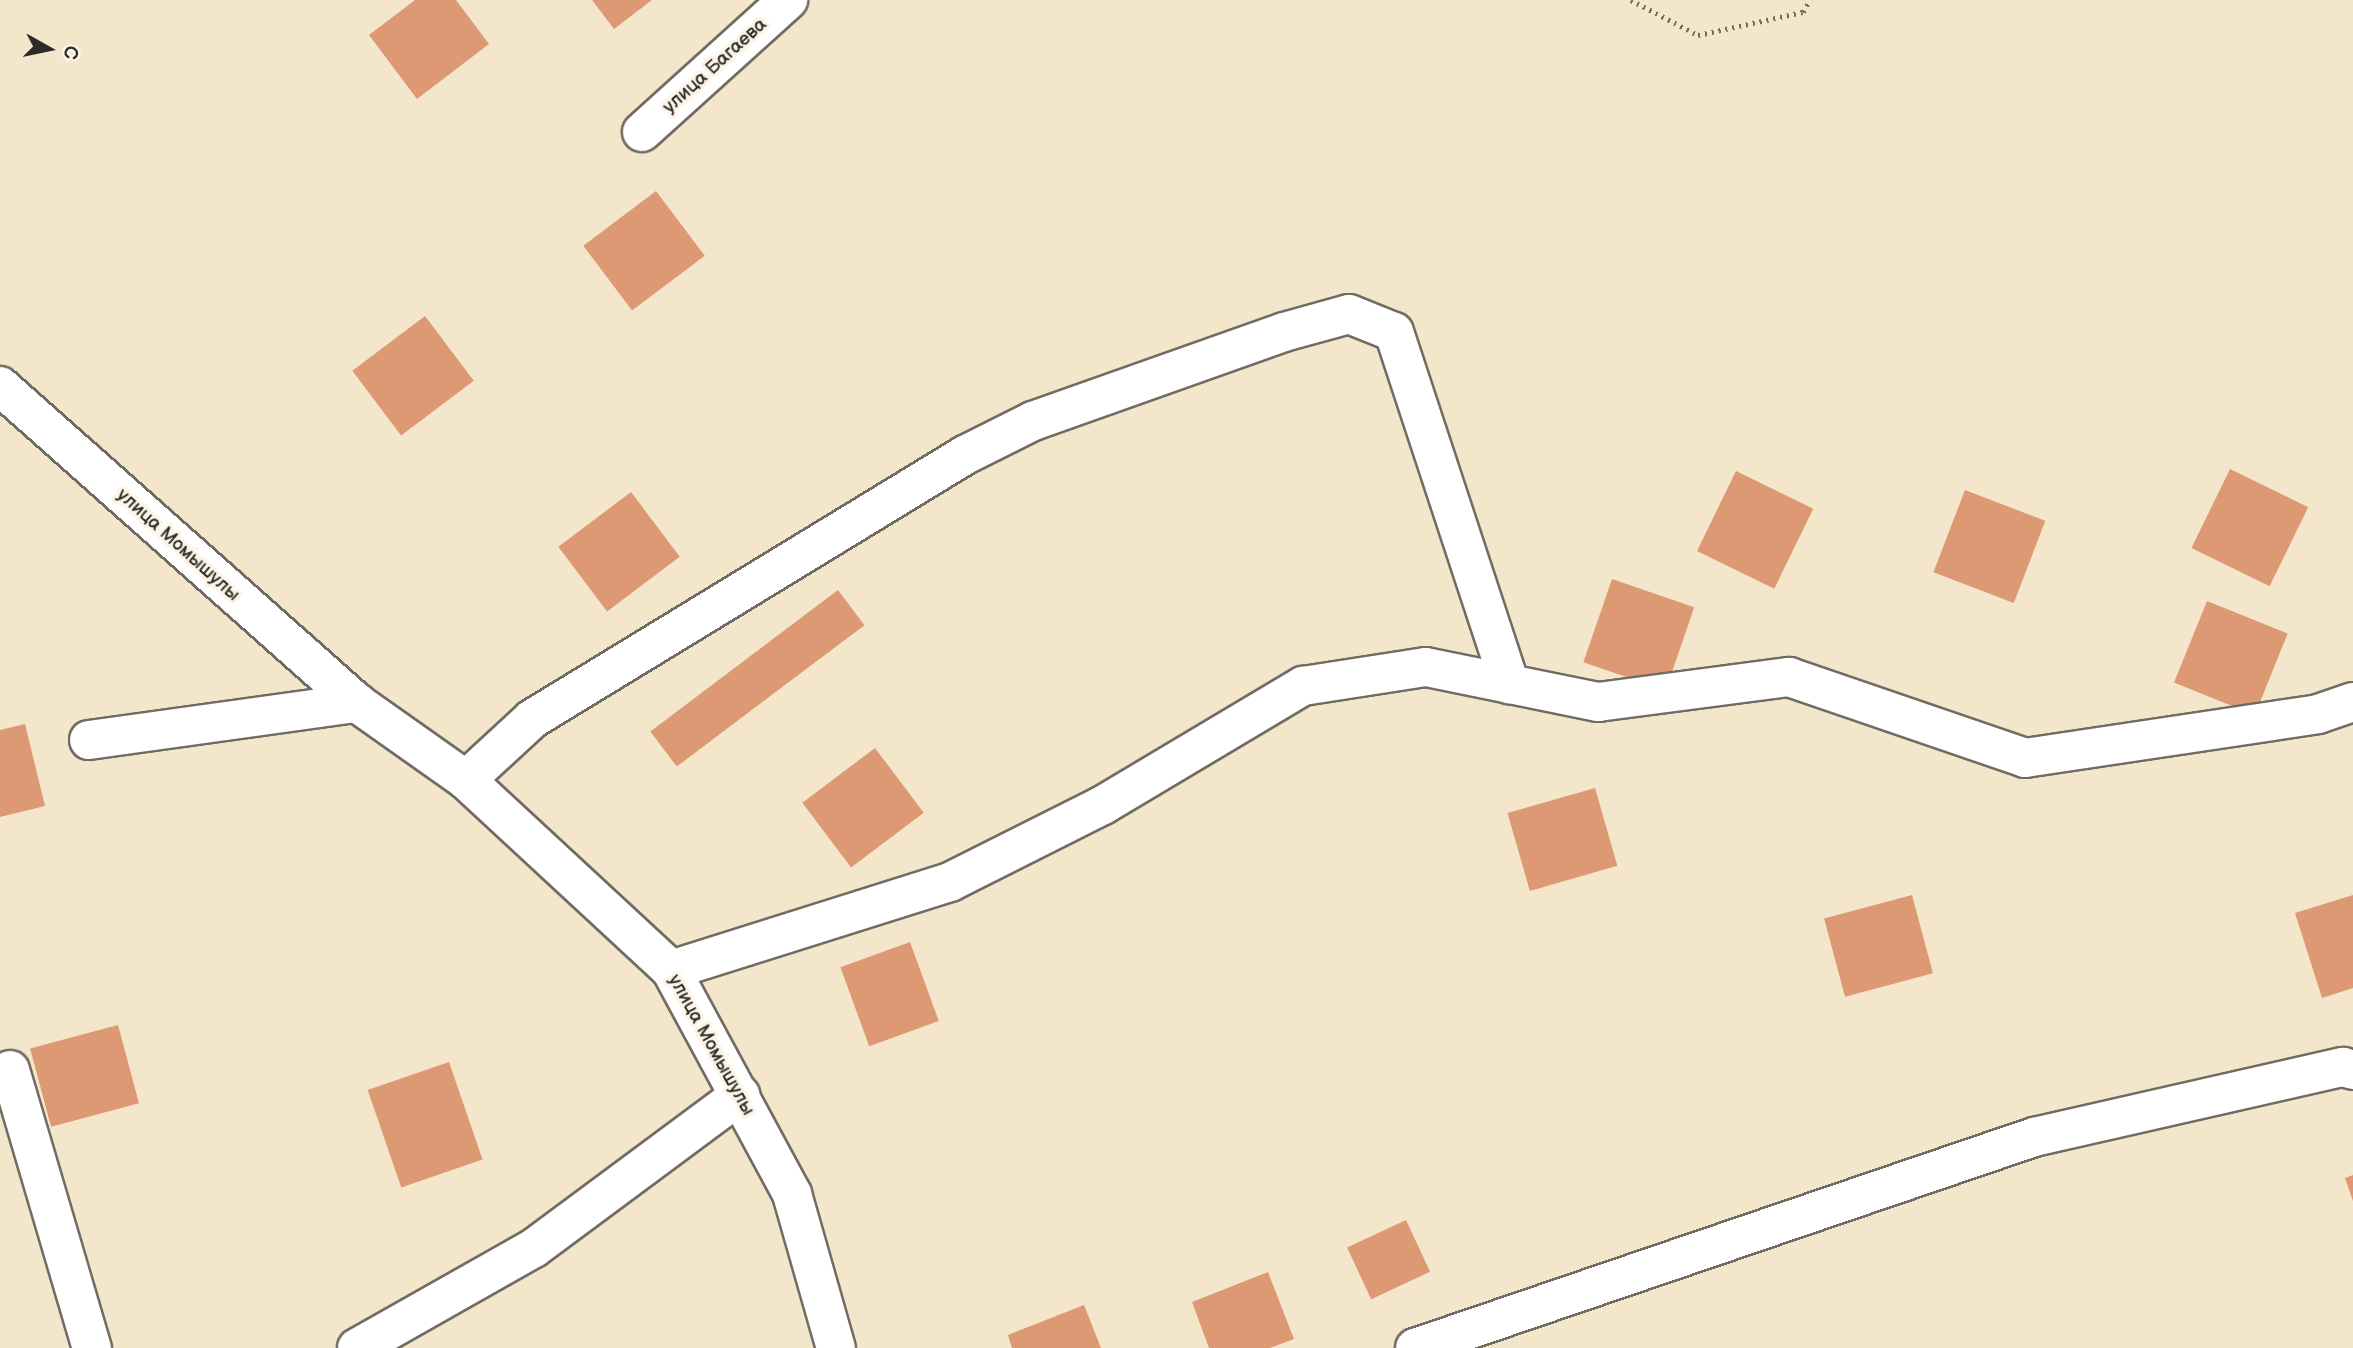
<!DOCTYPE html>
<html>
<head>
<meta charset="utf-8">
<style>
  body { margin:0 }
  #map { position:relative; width:2353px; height:1348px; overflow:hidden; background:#f4e6cb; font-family:"Balsamiq Sans",sans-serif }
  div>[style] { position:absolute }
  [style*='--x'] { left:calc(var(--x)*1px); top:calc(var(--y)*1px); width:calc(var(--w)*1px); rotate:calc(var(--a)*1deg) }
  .building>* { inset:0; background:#dc9974; transform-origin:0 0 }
  .path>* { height:4.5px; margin-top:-2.25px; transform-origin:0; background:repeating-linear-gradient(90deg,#716c63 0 2px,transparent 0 7px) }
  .roads { filter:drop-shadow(2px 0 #716c63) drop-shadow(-2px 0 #716c63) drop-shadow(0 2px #716c63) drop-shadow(0 -2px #716c63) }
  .minor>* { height:38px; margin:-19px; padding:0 19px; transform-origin:19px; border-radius:19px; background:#fff }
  span { translate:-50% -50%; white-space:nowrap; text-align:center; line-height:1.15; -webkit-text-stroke:7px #fcf5e5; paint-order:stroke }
  .street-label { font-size:19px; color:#2b2b2b }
  .north { position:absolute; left:14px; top:14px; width:70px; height:70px; -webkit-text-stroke:5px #fcf5e5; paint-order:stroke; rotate:99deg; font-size:19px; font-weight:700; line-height:28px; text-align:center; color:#2b2b2b }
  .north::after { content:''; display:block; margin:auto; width:24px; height:32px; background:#2b2b2b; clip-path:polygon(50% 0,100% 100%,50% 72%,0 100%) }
</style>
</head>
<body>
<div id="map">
  <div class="building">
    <i style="clip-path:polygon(415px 0,456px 0,489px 44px,417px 99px,369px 35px)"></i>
    <i style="clip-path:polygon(592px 0,652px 0,614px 29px)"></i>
    <i style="left:656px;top:191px;width:81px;height:91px;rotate:53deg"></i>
    <i style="left:425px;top:316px;width:81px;height:91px;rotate:53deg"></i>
    <i style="left:2230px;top:469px;width:87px;height:88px;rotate:26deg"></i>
    <i style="left:1736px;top:471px;width:86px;height:89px;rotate:26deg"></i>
    <i style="left:1965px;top:490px;width:86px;height:88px;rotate:21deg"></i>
    <i style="left:631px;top:492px;width:81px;height:91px;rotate:53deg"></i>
    <i style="left:1612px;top:579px;width:87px;height:88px;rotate:19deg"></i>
    <i style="left:838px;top:590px;width:44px;height:235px;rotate:53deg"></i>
    <i style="left:2207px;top:601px;width:87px;height:88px;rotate:22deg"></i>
    <i style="clip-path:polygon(25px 724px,45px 806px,0 817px,0 730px)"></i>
    <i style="left:875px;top:748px;width:81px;height:91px;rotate:53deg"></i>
    <i style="left:1595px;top:788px;width:81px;height:91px;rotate:74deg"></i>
    <i style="left:1912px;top:895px;width:81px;height:91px;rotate:75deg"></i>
    <i style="clip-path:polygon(2353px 895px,2353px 988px,2322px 998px,2295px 913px)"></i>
    <i style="left:910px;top:942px;width:84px;height:74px;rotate:70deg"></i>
    <i style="left:118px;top:1025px;width:81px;height:91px;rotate:75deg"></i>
    <i style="left:449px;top:1062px;width:103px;height:86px;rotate:71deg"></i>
    <i style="clip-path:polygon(2353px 1175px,2353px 1201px,2345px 1178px)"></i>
    <i style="left:1406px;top:1220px;width:57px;height:65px;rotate:65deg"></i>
    <i style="clip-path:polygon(1268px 1272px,1294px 1339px,1270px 1348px,1209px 1348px,1192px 1302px)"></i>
    <i style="clip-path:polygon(1084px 1305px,1101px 1348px,1012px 1348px,1008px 1335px)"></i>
  </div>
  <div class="path">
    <i style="--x:1631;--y:0;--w:76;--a:27.6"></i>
    <i style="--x:1698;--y:35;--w:107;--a:-12.4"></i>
    <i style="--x:1803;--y:12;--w:14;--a:-60"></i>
  </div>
  <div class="roads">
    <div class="minor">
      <i style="--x:642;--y:132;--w:197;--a:-42.1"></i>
      <i style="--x:0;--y:386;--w:477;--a:41.6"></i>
      <i style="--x:357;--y:703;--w:133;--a:35.2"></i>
      <i style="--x:466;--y:780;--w:280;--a:42.8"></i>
      <i style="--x:671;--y:970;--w:255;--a:61.6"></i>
      <i style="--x:792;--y:1194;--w:160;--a:74.1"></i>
      <i style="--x:89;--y:740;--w:271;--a:-7.9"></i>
      <i style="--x:466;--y:780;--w:90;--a:-42.7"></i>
      <i style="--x:532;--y:719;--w:507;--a:-31.37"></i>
      <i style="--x:965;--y:455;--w:76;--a:-26.6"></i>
      <i style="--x:1033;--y:421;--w:266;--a:-19.5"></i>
      <i style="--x:1284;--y:332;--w:67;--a:-15.5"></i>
      <i style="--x:1349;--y:314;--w:48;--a:21.8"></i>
      <i style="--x:1394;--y:332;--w:371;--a:71.8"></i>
      <i style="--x:671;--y:970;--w:293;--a:-17.5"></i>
      <i style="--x:950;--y:882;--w:171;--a:-26.7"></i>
      <i style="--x:1103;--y:805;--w:233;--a:-30.8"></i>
      <i style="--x:1303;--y:686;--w:124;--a:-8.8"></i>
      <i style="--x:1426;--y:667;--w:176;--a:11.5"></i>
      <i style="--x:1598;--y:702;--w:193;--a:-7.5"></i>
      <i style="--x:1789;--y:677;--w:250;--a:18.9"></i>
      <i style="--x:2025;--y:758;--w:296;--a:-8.5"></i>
      <i style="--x:2318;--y:714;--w:37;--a:-19"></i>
      <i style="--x:10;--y:1070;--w:290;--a:73.6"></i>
      <i style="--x:357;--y:1348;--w:203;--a:-29.5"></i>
      <i style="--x:534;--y:1248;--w:257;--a:-36.6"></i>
      <i style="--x:1415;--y:1348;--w:654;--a:-18.82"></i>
      <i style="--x:2034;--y:1137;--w:317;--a:-12.8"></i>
      <i style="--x:2343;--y:1067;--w:10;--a:17"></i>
    </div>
  </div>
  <div class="street-label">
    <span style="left:715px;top:66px;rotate:-42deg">улица Багаева</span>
    <span style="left:178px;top:545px;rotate:42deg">улица Момышулы</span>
    <span style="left:711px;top:1045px;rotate:61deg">улица Момышулы</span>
  </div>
  <div class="north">С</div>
</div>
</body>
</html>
